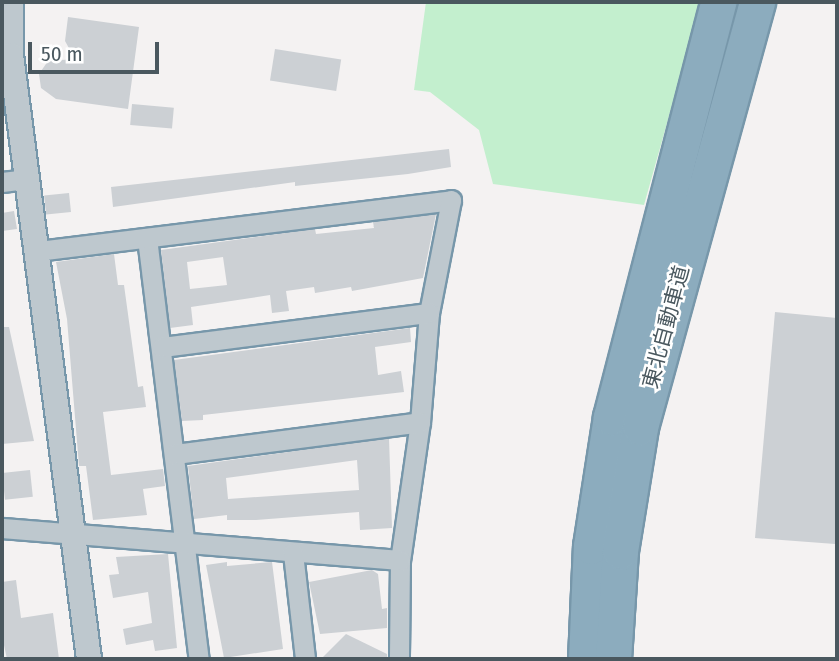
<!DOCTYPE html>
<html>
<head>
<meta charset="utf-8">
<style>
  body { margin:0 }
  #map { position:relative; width:839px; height:661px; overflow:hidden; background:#f4f2f2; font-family:"Fira Sans Condensed","Noto Sans JP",sans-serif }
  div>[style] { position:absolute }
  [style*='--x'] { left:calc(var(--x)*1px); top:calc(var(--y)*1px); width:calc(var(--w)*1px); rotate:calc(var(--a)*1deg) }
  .green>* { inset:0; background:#c3efce }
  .building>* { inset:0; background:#ccd0d4; transform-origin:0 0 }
  .roads { filter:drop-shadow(2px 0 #7797aa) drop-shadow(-2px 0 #7797aa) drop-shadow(0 2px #7797aa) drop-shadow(0 -2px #7797aa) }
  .minor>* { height:19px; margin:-9.5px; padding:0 9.5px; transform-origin:9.5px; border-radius:9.5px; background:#bec8ce }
  .tertiary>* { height:24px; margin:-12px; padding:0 12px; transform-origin:12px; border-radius:12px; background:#bec8ce }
  .motorway>* { height:35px; margin:-17.5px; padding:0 17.5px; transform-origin:17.5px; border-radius:17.5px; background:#8cacbe }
  span { translate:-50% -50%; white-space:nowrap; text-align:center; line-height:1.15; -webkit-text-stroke:5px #fff; paint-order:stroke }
  .street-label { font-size:21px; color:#4a585f }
  .frame { position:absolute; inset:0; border:4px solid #4a585f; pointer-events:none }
  .scale { position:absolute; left:28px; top:42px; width:131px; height:32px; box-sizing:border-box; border:4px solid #4a585f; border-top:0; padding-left:9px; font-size:21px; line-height:24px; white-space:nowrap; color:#4a585f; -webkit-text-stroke:5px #fff; paint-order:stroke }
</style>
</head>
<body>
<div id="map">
  <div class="green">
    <i style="clip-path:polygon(426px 2px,701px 2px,644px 205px,493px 184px,479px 130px,430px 92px,414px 90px)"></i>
  </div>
  <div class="building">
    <i style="clip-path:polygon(68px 17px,139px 27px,128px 109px,56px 99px,41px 88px,39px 74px,48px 61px,75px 59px,65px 41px)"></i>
    <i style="left:275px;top:49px;width:67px;height:32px;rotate:9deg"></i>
    <i style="left:132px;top:104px;width:42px;height:21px;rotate:5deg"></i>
    <i style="clip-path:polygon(449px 149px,451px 167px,408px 174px,295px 186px,295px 182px,113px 207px,111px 187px)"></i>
    <i style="left:69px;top:193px;width:19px;height:25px;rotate:84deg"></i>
    <i style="clip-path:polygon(14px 211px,17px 229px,2px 231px,2px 213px)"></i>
    <i style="clip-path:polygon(evenodd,436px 214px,423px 278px,352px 291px,351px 287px,315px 293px,314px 287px,286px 291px,289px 311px,272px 313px,270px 295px,191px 307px,193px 325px,170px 328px,161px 250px,315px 229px,316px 234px,374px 228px,373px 222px,436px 214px,223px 257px,227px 285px,190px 289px,187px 262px,223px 257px)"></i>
    <i style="clip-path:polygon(114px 254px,118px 285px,124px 285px,138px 387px,143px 386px,146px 407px,103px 412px,111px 475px,163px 469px,165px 486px,143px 489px,147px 515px,93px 520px,86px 466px,79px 466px,67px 319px,56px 262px)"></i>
    <i style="clip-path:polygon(775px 312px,837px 318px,835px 544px,755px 538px)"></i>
    <i style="clip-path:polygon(2px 327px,9px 327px,34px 441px,2px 444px)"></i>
    <i style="clip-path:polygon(410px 328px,411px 342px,375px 347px,378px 375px,401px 371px,404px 392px,203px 415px,203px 420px,182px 421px,174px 360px)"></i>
    <i style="clip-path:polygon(evenodd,389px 438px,392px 528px,360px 530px,359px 512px,256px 520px,227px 520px,227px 515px,194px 519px,188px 466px,389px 438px,357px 460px,359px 490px,228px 499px,226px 478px,357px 460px)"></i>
    <i style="left:30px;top:470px;width:27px;height:28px;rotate:84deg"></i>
    <i style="clip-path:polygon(168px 554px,177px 648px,155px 651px,153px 640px,126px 645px,123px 629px,152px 623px,148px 592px,113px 598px,109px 575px,119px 574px,116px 557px)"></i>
    <i style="clip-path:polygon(227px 562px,227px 566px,272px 562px,283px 649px,224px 658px,206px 565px)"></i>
    <i style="clip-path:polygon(372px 570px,378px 574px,382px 609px,387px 608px,387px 628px,320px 634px,309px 582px)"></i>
    <i style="clip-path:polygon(16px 580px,21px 618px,53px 613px,59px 659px,7px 659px,2px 636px,2px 582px)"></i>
    <i style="clip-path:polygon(346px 634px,387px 654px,387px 659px,321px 659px)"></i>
  </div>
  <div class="roads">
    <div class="minor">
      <i style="--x:2;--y:182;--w:26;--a:-7"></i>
      <i style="--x:147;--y:238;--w:424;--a:83"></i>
      <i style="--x:38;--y:251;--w:416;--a:-7"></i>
      <i style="--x:451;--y:200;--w:115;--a:101"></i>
      <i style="--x:429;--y:313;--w:109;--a:94.7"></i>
      <i style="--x:420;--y:422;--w:139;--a:98.2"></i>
      <i style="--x:400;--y:560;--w:99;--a:90.6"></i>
      <i style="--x:162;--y:347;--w:269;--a:-7.3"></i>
      <i style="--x:175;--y:454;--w:247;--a:-7.4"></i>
      <i style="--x:2;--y:528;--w:399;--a:4.6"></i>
      <i style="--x:293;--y:553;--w:107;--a:83.5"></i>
    </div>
    <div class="tertiary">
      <i style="--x:11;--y:2;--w:53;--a:90"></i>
      <i style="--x:11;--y:55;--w:609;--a:82.64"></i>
    </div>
    <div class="motorway">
      <i style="--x:586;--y:659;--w:113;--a:-87.5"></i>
      <i style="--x:591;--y:546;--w:131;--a:-81.2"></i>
      <i style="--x:611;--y:417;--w:429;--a:-75.5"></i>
      <i style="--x:613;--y:659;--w:108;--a:-86.3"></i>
      <i style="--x:620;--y:551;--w:126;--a:-80.8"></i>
      <i style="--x:640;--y:427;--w:441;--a:-74.6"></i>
    </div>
  </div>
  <div class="street-label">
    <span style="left:666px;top:327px;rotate:-75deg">東北自動車道</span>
  </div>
  <div class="frame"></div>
  <div class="scale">50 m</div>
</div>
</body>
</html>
